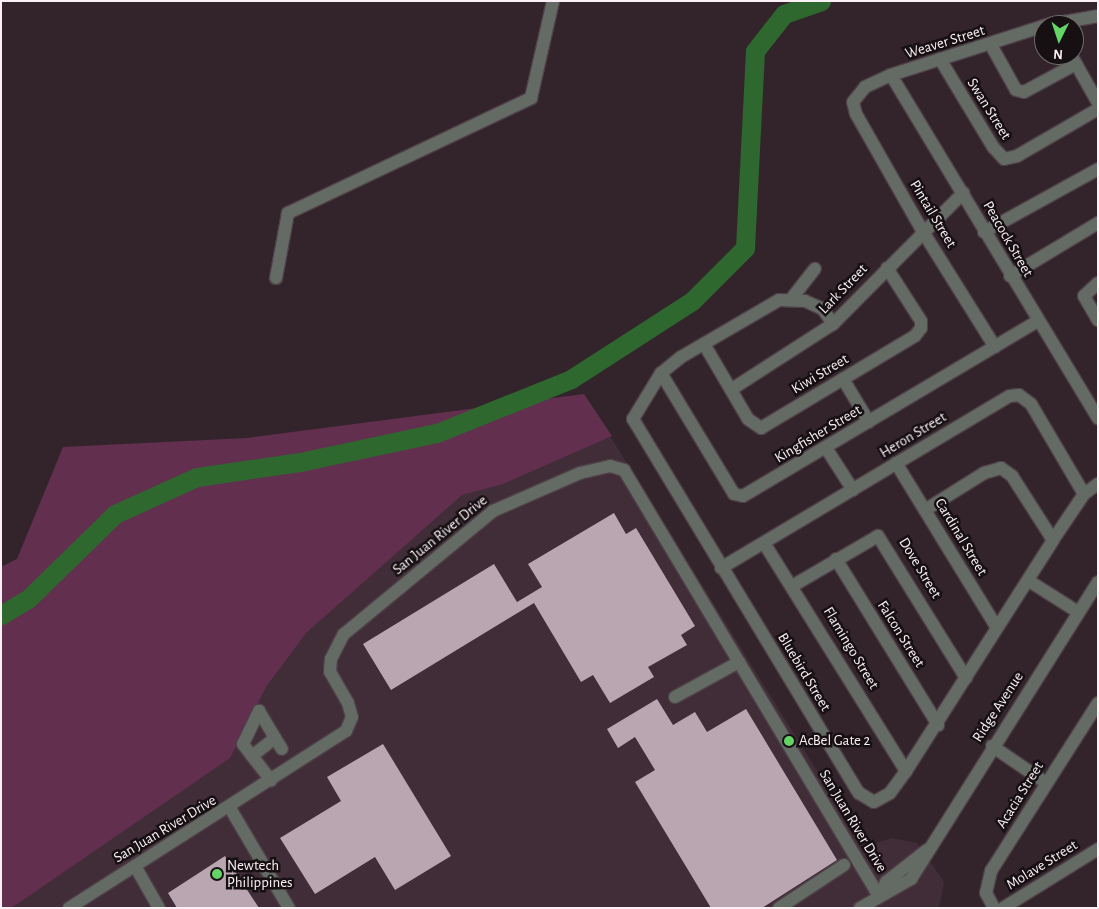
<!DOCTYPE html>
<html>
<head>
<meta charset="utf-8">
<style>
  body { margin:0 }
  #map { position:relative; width:1099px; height:909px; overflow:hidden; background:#33242c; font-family:"Alegreya Sans",sans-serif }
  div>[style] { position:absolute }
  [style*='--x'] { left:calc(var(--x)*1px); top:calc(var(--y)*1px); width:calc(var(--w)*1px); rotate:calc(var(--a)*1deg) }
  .built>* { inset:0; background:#412d38 }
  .green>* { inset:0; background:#622f4e }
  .river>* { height:19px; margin:-9.5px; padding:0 9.5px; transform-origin:9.5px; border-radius:9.5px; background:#2e682f }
  .building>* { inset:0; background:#b9a6b0 }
  .roads { filter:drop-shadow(1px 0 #4f4148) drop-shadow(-1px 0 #4f4148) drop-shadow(0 1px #4f4148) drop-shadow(0 -1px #4f4148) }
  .minor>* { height:12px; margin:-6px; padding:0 6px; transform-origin:6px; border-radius:6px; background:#646a64 }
  .dots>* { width:14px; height:14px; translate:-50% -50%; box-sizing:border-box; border:2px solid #161013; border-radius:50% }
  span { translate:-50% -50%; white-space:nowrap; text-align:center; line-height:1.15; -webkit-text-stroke:5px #161013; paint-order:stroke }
  .street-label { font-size:15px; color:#faf0f5 }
  .poi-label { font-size:15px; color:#faf0f5 }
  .left { translate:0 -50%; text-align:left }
  .frame { position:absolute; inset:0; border:2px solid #faf0f5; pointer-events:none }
  .north { position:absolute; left:1034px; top:15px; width:50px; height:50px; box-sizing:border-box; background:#161013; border:1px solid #716a6d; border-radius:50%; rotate:184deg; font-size:14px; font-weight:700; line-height:20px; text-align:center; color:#faf0f5 }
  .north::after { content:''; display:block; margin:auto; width:18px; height:22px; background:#65d467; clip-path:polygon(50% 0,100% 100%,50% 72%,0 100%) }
</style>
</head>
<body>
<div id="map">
  <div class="built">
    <i style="clip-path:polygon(584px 394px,864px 847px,892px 838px,917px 843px,944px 882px,939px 908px,1px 908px,244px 502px)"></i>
  </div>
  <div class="green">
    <i style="clip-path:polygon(584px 394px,612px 436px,503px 484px,462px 495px,306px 633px,266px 687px,230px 758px,26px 898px,11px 908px,1px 908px,1px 567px,17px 559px,63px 447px,247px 438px)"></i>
  </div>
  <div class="river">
    <i style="--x:1;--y:615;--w:31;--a:-31"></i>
    <i style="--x:28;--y:599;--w:122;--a:-44.3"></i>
    <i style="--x:115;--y:514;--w:90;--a:-24.3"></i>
    <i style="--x:197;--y:477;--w:104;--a:-8.3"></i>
    <i style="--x:300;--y:462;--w:140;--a:-12"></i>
    <i style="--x:437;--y:433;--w:144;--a:-21.9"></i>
    <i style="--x:571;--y:379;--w:144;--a:-32.8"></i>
    <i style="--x:692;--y:301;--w:75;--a:-45"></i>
    <i style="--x:745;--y:248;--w:197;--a:-87.1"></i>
    <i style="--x:755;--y:51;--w:47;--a:-51.9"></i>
    <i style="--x:784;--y:14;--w:39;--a:-19"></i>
  </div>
  <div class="building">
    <i style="clip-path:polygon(614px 513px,626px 534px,636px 528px,695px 626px,681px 635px,687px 645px,648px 667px,654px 677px,610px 703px,593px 675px,581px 682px,534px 603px,391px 690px,363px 644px,494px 564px,517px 602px,542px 587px,528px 564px)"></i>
    <i style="clip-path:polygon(657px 699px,673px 725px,695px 712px,707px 732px,746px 709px,837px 860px,762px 908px,711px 908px,635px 782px,655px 770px,635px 737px,618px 748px,607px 729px)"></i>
    <i style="clip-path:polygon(383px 744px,451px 856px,395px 890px,375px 857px,315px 894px,280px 838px,341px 801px,327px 777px)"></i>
    <i style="clip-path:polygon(225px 856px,259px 908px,177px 908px,168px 893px)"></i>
  </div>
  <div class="roads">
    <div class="minor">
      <i style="--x:1047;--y:25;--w:52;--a:-10"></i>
      <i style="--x:991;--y:45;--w:51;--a:60.9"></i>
      <i style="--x:1016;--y:90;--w:8;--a:14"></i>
      <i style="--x:1024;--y:92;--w:59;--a:-28.3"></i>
      <i style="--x:1071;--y:55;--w:55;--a:60.6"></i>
      <i style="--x:940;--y:59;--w:103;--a:58.9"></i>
      <i style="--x:993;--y:147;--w:16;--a:47"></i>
      <i style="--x:1004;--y:159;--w:13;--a:-13"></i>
      <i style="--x:1017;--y:156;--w:94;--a:-30.1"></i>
      <i style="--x:891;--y:75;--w:401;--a:58.9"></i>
      <i style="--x:984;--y:232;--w:130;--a:-28.9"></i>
      <i style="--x:1010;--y:276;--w:103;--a:-31.1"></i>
      <i style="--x:276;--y:278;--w:66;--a:-79.5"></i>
      <i style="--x:288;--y:213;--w:269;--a:-25.3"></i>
      <i style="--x:531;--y:98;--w:99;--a:-77.2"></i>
      <i style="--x:1098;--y:283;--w:19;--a:137"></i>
      <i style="--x:1084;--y:296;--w:28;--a:60"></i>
      <i style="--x:792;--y:298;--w:37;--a:-52"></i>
      <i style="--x:833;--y:324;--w:18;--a:-124"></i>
      <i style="--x:823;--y:309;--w:20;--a:-156"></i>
      <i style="--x:805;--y:301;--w:26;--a:-178"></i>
      <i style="--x:779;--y:300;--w:113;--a:149.8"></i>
      <i style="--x:681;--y:357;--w:26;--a:141"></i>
      <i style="--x:661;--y:373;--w:54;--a:121.3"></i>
      <i style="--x:633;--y:419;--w:437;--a:58.9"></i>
      <i style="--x:859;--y:793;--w:17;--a:31"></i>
      <i style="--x:874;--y:802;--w:18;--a:-29"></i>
      <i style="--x:890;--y:793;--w:27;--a:-54"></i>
      <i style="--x:906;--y:771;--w:274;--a:-57.5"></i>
      <i style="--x:1053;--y:540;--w:55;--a:-56"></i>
      <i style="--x:1084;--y:494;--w:17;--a:-36"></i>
      <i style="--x:704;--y:344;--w:87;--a:59.6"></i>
      <i style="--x:748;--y:419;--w:16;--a:35"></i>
      <i style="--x:761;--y:428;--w:179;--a:-30.9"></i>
      <i style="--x:915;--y:336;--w:10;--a:-53"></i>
      <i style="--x:921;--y:328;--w:7;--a:-90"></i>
      <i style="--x:921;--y:321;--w:63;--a:-122.7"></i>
      <i style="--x:995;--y:347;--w:138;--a:-122"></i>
      <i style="--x:922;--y:230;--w:133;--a:-119.6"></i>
      <i style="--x:856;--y:114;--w:12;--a:-104"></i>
      <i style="--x:853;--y:102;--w:19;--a:-51"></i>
      <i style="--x:865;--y:87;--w:29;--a:-25"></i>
      <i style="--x:891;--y:75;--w:161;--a:-17.8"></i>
      <i style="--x:661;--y:373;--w:141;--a:58.9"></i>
      <i style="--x:734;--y:494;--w:9;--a:13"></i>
      <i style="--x:743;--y:496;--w:343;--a:-30.7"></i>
      <i style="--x:843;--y:379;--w:50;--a:58.8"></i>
      <i style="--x:732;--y:389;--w:120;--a:-32.8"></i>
      <i style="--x:833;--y:324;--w:185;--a:-45.2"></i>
      <i style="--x:826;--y:448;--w:50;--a:57.3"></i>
      <i style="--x:896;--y:463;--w:193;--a:58.5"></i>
      <i style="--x:925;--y:510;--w:70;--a:-32.1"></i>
      <i style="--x:984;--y:473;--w:18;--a:-16"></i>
      <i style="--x:1001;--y:468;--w:14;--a:36"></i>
      <i style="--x:1012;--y:476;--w:76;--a:57.4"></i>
      <i style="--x:764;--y:543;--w:269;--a:58.1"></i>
      <i style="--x:836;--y:559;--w:195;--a:58.4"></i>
      <i style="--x:721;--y:568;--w:336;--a:-30.8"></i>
      <i style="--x:1010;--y:396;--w:9;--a:-6"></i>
      <i style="--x:1019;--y:395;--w:15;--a:37"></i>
      <i style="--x:1031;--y:404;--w:104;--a:59.5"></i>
      <i style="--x:1029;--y:581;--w:58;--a:32.3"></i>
      <i style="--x:794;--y:585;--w:97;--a:-30.3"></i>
      <i style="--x:878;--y:536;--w:167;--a:58.2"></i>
      <i style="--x:675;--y:697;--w:73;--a:-28.7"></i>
      <i style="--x:275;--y:738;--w:29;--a:142"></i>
      <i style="--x:252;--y:756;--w:15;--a:-127"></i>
      <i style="--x:243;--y:744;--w:37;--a:-64"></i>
      <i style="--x:259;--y:711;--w:31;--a:59"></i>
      <i style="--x:275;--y:738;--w:13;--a:58"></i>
      <i style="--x:992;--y:746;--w:65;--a:34.4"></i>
      <i style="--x:252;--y:756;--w:31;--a:52"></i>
      <i style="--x:230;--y:808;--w:116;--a:59.5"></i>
      <i style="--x:135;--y:866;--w:48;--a:60.3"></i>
      <i style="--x:879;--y:896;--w:16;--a:-63"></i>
      <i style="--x:886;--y:882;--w:52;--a:-38"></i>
      <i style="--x:69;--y:908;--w:329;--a:-32.6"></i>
      <i style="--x:346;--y:731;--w:15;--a:-67"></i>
      <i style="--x:352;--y:717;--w:15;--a:-106"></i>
      <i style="--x:348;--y:703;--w:36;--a:-120"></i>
      <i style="--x:330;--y:672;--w:13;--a:-86"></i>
      <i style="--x:331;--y:659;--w:28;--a:-63"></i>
      <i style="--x:344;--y:634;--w:193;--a:-39.5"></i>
      <i style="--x:493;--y:511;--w:95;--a:-23.6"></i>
      <i style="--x:580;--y:473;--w:31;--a:-13"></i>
      <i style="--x:610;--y:466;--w:15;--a:16"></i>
      <i style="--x:624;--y:470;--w:496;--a:59.1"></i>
      <i style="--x:779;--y:908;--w:78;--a:-33.5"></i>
      <i style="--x:860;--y:908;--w:59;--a:-29.6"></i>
      <i style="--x:911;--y:879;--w:351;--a:-57.8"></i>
      <i style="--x:994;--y:908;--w:17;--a:-118"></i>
      <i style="--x:986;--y:893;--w:23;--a:-77"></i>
      <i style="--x:991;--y:871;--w:199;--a:-57.5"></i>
      <i style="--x:1003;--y:908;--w:112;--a:-31.8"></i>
    </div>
  </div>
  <div class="dots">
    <i style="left:789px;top:741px;background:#65d467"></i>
    <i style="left:217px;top:874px;background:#65d467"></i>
  </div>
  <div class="street-label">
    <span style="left:945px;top:42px;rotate:-17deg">Weaver Street</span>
    <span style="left:989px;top:109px;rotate:58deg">Swan Street</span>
    <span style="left:933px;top:214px;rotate:59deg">Pintail Street</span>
    <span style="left:1008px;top:239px;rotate:60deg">Peacock Street</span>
    <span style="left:843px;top:289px;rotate:-46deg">Lark Street</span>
    <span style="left:820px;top:374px;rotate:-31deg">Kiwi Street</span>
    <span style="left:818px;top:434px;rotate:-31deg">Kingfisher Street</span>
    <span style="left:913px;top:435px;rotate:-31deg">Heron Street</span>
    <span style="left:440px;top:535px;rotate:-39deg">San Juan River Drive</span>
    <span style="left:961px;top:537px;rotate:59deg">Cardinal Street</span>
    <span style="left:920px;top:568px;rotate:59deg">Dove Street</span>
    <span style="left:901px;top:634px;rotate:58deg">Falcon Street</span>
    <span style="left:851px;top:648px;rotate:59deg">Flamingo Street</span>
    <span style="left:804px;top:672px;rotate:59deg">Bluebird Street</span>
    <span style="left:998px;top:707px;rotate:-57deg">Ridge Avenue</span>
    <span style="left:1020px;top:795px;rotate:-58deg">Acacia Street</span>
    <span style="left:853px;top:821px;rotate:59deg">San Juan River Drive</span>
    <span style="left:165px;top:829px;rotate:-31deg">San Juan River Drive</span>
    <span style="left:1042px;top:865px;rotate:-32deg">Molave Street</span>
  </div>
  <div class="poi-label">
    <span class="left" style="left:799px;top:741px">AcBel Gate 2</span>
    <span class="left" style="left:227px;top:874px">Newtech<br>Philippines</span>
  </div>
  <div class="frame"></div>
  <div class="north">N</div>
</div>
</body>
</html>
